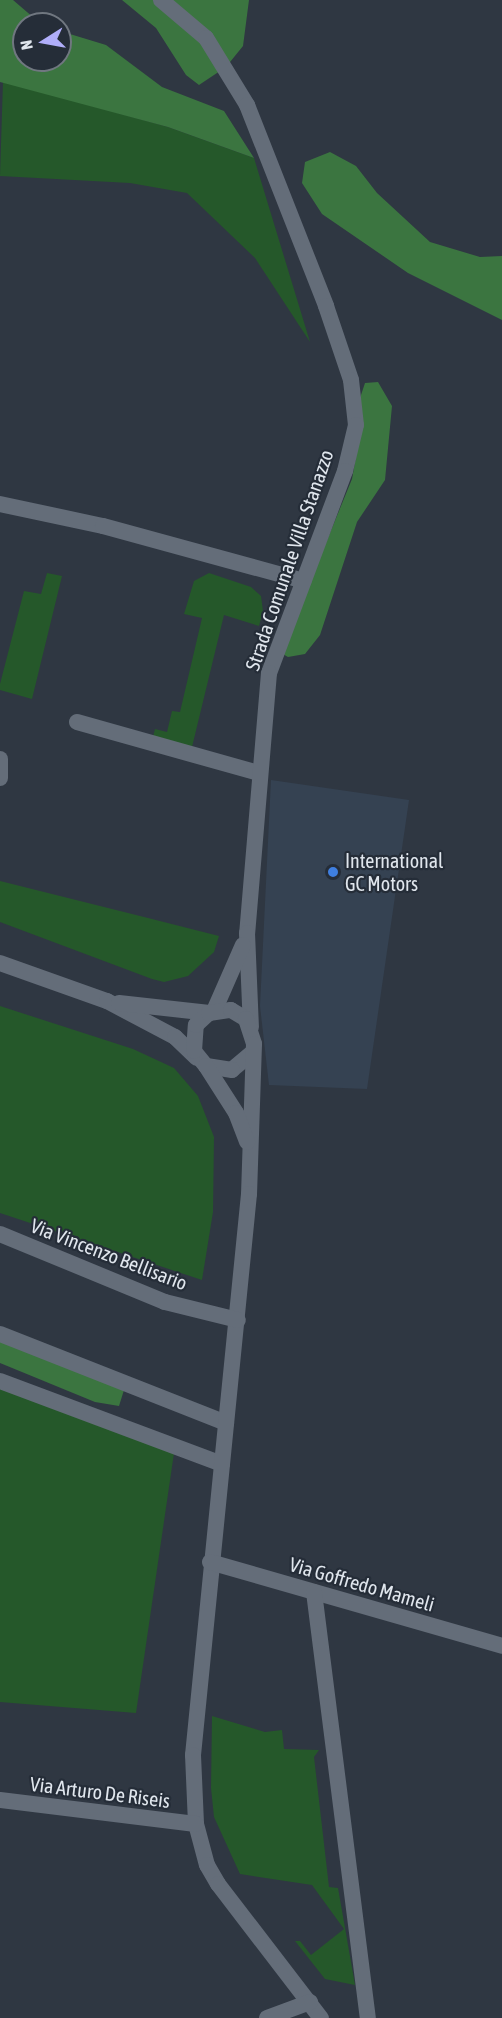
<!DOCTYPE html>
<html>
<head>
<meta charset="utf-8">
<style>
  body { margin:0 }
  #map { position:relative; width:502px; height:2018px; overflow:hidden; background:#2f3742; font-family:"Asap Condensed",sans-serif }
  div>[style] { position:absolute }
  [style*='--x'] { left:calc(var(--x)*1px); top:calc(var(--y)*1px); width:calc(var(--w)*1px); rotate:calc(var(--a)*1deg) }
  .built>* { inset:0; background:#354252 }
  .green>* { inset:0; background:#25582a }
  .forest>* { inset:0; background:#3b7540 }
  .service>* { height:16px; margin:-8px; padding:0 8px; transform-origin:8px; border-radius:8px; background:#646d79 }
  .minor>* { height:16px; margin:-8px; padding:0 8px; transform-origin:8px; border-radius:8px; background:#646d79 }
  .dots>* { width:16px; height:16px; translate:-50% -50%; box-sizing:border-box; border:3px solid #252d38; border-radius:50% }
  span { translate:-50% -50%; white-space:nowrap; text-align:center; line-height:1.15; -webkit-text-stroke:4.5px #252d38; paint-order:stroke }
  .street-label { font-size:20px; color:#e0e6ed }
  .poi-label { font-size:20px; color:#e0e6ed }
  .left { translate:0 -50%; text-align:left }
  .north { position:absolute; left:12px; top:12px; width:60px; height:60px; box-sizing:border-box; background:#252d38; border:2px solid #707780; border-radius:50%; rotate:259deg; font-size:16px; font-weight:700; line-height:24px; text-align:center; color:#e0e6ed }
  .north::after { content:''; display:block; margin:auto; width:21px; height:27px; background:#b0aefa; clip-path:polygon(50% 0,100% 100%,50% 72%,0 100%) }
</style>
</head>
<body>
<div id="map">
  <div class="built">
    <i style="clip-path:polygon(271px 780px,409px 800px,367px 1089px,269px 1085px,260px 1006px)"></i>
  </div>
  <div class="green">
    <i style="clip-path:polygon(3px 81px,168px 127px,254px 158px,310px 342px,255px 258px,187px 193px,130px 183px,0 176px)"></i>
    <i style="clip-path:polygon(47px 573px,62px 576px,32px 699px,0 690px,0 684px,24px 591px,41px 594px)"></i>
    <i style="clip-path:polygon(209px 573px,251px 587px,261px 596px,263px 611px,259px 626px,224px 615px,192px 747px,153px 737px,155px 729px,167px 732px,172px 711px,180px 712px,202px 618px,184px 614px,194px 581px)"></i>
    <i style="clip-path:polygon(0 881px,152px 919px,219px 936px,214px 952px,188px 976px,164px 982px,152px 979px,0 922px)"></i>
    <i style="clip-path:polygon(0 1006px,133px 1049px,174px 1068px,198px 1096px,214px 1137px,213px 1212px,202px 1280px,0 1213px)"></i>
    <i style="clip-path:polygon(0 1387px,174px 1453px,136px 1713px,0 1702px)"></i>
    <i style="clip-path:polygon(212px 1716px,265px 1732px,282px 1730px,284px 1749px,319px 1750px,314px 1757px,329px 1887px,338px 1888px,355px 1985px,325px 1979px,295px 1941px,300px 1941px,311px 1955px,344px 1929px,312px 1885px,240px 1874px,214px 1817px,211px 1788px)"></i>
  </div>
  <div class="forest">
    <i style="clip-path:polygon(0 0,13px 0,41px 24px,24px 24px,24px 60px,60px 60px,60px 31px,106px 45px,162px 87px,224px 111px,254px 158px,168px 127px,0 82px)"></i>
    <i style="clip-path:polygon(122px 0,249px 0,243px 46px,226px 67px,199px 85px,186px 75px,156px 28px)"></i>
    <i style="clip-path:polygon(330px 152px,356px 166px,377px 193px,430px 242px,480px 257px,502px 256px,502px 320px,408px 273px,322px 214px,302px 183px,305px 162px)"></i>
    <i style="clip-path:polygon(378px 382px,392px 406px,385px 480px,357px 522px,320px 635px,305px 654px,288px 657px,281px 653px,352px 479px,359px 440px,361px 395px,365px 383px)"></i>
    <i style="clip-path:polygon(0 1334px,124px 1390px,119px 1406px,95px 1402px,0 1363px)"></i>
  </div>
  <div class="service">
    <i style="--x:0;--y:504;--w:105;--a:12.1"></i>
    <i style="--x:103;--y:526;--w:208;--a:15.3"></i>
    <i style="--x:77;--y:722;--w:189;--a:15.7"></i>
    <i style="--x:0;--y:759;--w:19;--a:90"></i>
    <i style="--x:0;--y:1334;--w:243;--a:21.5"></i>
    <i style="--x:0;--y:1381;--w:237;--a:20.5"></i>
  </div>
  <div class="minor">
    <i style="--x:161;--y:0;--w:59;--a:40.2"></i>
    <i style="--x:206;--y:38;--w:79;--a:58.5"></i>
    <i style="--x:247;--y:105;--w:216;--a:68.5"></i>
    <i style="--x:326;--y:306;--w:78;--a:71.3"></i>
    <i style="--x:351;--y:380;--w:45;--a:83.7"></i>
    <i style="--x:356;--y:425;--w:47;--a:103.4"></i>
    <i style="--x:345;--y:471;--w:216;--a:110.6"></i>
    <i style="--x:269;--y:673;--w:261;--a:94.8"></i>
    <i style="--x:247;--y:933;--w:94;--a:87.6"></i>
    <i style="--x:0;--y:963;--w:114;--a:19.6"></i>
    <i style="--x:107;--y:1001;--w:77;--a:27.9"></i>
    <i style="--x:175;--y:1037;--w:30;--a:44"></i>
    <i style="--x:119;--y:1003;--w:91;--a:6.3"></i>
    <i style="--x:214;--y:1011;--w:72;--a:-66.3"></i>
    <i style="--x:252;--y:1053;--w:26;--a:140"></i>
    <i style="--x:232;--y:1070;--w:26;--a:-171"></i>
    <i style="--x:206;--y:1066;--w:19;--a:-129"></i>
    <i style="--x:194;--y:1051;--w:26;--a:-86"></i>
    <i style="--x:196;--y:1025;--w:18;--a:-43"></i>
    <i style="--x:209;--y:1013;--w:22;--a:-8"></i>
    <i style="--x:231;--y:1010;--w:17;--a:31"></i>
    <i style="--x:246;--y:1019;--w:26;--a:72"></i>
    <i style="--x:254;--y:1044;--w:150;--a:91.9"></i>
    <i style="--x:249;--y:1194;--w:564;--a:95.7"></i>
    <i style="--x:193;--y:1755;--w:69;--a:87.5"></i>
    <i style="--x:196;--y:1824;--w:42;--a:75"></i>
    <i style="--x:207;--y:1865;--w:22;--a:60"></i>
    <i style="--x:218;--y:1884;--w:169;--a:52.5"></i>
    <i style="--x:206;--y:1066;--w:56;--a:57.4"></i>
    <i style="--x:236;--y:1113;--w:31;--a:69"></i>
    <i style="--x:0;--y:1234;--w:178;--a:22.4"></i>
    <i style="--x:165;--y:1302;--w:75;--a:13.9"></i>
    <i style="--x:210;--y:1562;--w:304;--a:16"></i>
    <i style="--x:314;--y:1592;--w:429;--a:82.8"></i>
    <i style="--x:0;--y:1800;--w:197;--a:7"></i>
    <i style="--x:267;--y:2018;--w:46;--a:-20.4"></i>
  </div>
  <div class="dots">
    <i style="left:333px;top:872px;background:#3f7fe0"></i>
  </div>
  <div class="street-label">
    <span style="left:289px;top:560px;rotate:-71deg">Strada Comunale Villa Stanazzo</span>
    <span style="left:109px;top:1254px;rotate:21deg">Via Vincenzo Bellisario</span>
    <span style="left:362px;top:1584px;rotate:16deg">Via Goffredo Mameli</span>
    <span style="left:100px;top:1792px;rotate:7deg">Via Arturo De Riseis</span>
  </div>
  <div class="poi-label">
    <span class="left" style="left:345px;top:872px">International<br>GC Motors</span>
  </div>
  <div class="north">N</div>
</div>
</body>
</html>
